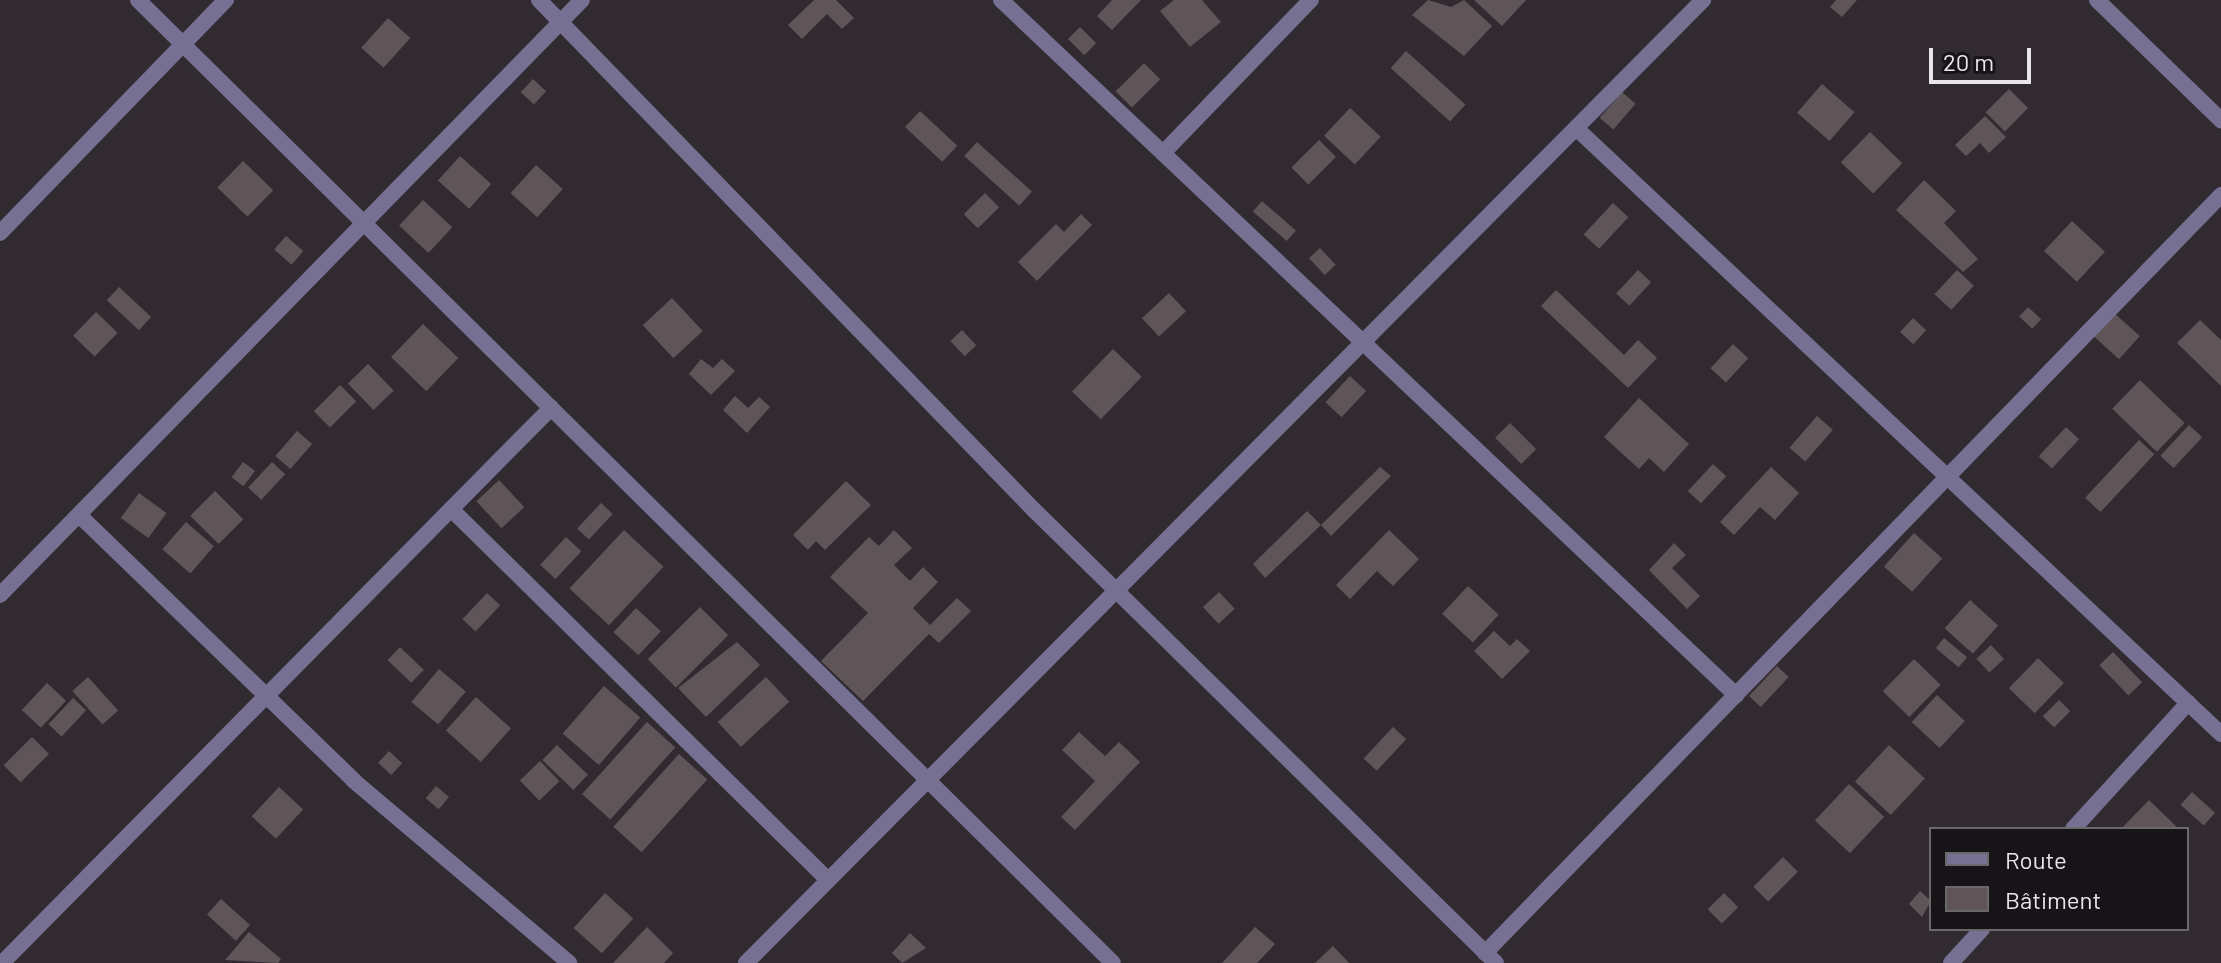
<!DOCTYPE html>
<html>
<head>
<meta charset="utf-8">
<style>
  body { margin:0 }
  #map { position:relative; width:2221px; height:963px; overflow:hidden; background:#312b31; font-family:Barlow,sans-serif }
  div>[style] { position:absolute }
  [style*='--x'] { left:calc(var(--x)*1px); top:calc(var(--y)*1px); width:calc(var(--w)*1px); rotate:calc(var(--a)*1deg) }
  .building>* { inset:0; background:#5f5558; transform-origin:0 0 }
  .minor>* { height:16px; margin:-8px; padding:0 8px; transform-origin:8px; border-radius:8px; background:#767193 }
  span { translate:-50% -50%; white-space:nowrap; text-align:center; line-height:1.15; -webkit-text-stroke:6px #171417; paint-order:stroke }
  .legend { position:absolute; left:1929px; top:827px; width:260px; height:104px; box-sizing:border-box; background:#171417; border:2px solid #6b686b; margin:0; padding:10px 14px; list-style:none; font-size:24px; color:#e9e5e9 }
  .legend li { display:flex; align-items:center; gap:16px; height:40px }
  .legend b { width:40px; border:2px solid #6b686b }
  .scale { position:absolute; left:1929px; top:48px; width:102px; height:36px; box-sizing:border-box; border:4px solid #e9e5e9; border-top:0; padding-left:10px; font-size:24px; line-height:28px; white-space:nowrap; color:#e9e5e9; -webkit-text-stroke:6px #171417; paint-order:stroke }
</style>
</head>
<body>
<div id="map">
  <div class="building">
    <i style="clip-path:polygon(814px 0,836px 0,854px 18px,842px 29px,827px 14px,802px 39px,788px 25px)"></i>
    <i style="clip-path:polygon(1112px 0,1141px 0,1112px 30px,1097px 16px)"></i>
    <i style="clip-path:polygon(1174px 0,1202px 0,1221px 22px,1190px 47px,1160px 11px)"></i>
    <i style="clip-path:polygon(1428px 0,1451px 7px,1464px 0,1492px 26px,1464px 56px,1412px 15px)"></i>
    <i style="clip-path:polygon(1474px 0,1526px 0,1502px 26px)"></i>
    <i style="clip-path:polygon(1836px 0,1857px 0,1842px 17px,1830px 7px)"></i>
    <i style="left:388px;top:18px;width:30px;height:40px;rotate:42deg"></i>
    <i style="left:1080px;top:27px;width:23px;height:17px;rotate:45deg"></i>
    <i style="left:1406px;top:51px;width:80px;height:23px;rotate:42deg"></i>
    <i style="left:1144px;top:63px;width:23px;height:40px;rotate:45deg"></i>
    <i style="left:533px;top:79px;width:18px;height:18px;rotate:43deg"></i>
    <i style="left:1822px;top:84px;width:43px;height:38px;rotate:41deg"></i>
    <i style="left:2009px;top:89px;width:27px;height:33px;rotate:45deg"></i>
    <i style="left:1622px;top:92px;width:18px;height:34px;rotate:41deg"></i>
    <i style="left:1350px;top:108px;width:42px;height:38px;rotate:43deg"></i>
    <i style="left:920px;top:111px;width:51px;height:22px;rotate:43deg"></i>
    <i style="clip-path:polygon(1985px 116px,2006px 137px,1989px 153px,1980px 143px,1966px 156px,1955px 145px)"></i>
    <i style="left:1870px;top:132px;width:45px;height:42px;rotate:44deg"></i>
    <i style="left:1319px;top:140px;width:24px;height:39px;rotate:45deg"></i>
    <i style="left:977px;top:142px;width:74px;height:19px;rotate:42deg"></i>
    <i style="left:460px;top:156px;width:42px;height:33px;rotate:42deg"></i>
    <i style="left:243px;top:161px;width:42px;height:37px;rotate:44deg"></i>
    <i style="left:536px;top:165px;width:36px;height:38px;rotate:42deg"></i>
    <i style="clip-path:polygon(1924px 180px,1956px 211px,1944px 223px,1978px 259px,1963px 272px,1896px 210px)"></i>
    <i style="left:985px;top:193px;width:20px;height:30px;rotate:45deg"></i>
    <i style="left:423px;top:200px;width:40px;height:35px;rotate:43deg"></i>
    <i style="left:1262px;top:201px;width:45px;height:14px;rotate:41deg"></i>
    <i style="left:1613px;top:203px;width:21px;height:43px;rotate:43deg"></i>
    <i style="clip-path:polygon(1081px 214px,1092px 225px,1037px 281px,1018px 262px,1056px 224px,1064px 232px)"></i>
    <i style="left:2072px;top:221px;width:45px;height:41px;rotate:43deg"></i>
    <i style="left:286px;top:236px;width:23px;height:18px;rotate:41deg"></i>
    <i style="left:1320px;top:248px;width:23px;height:15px;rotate:47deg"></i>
    <i style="left:1638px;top:270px;width:18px;height:32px;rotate:43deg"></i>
    <i style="left:1957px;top:270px;width:23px;height:33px;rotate:43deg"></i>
    <i style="left:119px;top:287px;width:44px;height:18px;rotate:43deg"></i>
    <i style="clip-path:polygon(1556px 290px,1624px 355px,1638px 340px,1657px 358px,1628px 388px,1541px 306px)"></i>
    <i style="left:1169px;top:293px;width:25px;height:37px;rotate:47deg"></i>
    <i style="left:672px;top:298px;width:45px;height:40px;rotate:47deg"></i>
    <i style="left:2028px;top:307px;width:18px;height:13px;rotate:43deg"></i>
    <i style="left:96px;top:312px;width:30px;height:33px;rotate:44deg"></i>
    <i style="left:2113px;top:312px;width:36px;height:31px;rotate:42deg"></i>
    <i style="left:1913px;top:318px;width:18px;height:19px;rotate:43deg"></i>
    <i style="clip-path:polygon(2200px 320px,2221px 340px,2221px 386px,2177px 343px)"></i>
    <i style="left:423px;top:324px;width:49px;height:46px;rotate:44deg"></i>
    <i style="left:962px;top:330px;width:21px;height:16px;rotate:47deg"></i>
    <i style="left:1733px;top:344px;width:21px;height:33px;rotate:43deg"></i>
    <i style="left:1113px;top:349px;width:40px;height:59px;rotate:44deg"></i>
    <i style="clip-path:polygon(701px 359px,713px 368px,722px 359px,735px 371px,711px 395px,689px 374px)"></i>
    <i style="left:368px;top:364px;width:37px;height:28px;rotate:46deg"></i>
    <i style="left:1350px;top:376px;width:22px;height:36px;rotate:43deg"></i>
    <i style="left:2140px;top:380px;width:62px;height:40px;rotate:44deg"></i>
    <i style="left:340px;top:385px;width:23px;height:37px;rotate:45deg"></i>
    <i style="clip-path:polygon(735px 396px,748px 408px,759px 397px,770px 407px,747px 433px,723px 410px)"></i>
    <i style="clip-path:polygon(1639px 398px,1689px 444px,1664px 472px,1649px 458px,1639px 469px,1604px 437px)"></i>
    <i style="left:1817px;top:416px;width:21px;height:42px;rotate:41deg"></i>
    <i style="left:1510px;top:423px;width:37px;height:21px;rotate:45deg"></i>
    <i style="left:2189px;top:425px;width:18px;height:42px;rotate:43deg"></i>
    <i style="left:2066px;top:427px;width:18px;height:40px;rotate:43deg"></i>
    <i style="left:297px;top:431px;width:20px;height:33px;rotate:41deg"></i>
    <i style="left:2139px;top:440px;width:21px;height:79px;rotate:43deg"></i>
    <i style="left:243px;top:462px;width:15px;height:19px;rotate:37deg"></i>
    <i style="left:272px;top:462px;width:18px;height:35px;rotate:43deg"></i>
    <i style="left:1713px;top:464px;width:18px;height:37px;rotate:43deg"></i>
    <i style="clip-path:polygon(1380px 467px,1391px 476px,1331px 536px,1321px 525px,1265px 578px,1253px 564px,1307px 511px,1321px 525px)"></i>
    <i style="clip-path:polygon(1771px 467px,1799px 493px,1775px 520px,1760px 507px,1734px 535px,1720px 522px)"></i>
    <i style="left:499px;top:480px;width:37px;height:31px;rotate:47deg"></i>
    <i style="clip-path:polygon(846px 481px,871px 505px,825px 550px,816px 541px,808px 550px,793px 535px)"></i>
    <i style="left:215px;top:491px;width:40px;height:35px;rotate:45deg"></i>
    <i style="left:139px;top:493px;width:34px;height:31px;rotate:36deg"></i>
    <i style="left:601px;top:503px;width:16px;height:35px;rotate:43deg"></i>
    <i style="left:186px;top:522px;width:37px;height:36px;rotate:41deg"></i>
    <i style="left:624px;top:530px;width:54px;height:80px;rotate:43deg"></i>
    <i style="clip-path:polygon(894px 530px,912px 548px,894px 565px,910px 581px,923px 567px,938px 582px,913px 608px,930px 625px,957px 598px,971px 611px,939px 643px,929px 634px,863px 701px,821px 661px,868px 613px,830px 577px,869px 537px,879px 546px)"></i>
    <i style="clip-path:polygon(1389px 530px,1419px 559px,1393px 586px,1377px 571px,1350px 599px,1336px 585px)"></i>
    <i style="left:1914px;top:533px;width:38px;height:45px;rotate:42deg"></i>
    <i style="left:566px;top:537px;width:21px;height:38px;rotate:43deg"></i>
    <i style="clip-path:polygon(1674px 543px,1686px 555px,1672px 568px,1700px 596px,1687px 609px,1649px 570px)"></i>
    <i style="left:1468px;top:586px;width:42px;height:38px;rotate:43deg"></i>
    <i style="left:1219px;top:592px;width:23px;height:22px;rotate:47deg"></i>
    <i style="left:487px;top:593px;width:18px;height:36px;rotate:43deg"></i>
    <i style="left:1970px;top:600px;width:38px;height:38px;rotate:42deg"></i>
    <i style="left:700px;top:607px;width:40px;height:74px;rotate:45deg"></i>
    <i style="left:636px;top:608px;width:34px;height:33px;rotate:43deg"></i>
    <i style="clip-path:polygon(1494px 631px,1510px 646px,1517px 639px,1530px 651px,1502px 679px,1474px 651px)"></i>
    <i style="left:1944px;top:638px;width:30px;height:13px;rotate:40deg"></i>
    <i style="clip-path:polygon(737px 642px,760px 665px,706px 717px,678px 688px)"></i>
    <i style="left:1991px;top:645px;width:19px;height:20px;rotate:47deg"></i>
    <i style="left:400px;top:647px;width:33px;height:18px;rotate:44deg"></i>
    <i style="left:2113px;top:652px;width:42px;height:19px;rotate:46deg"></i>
    <i style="left:2038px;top:658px;width:36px;height:42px;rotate:44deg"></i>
    <i style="left:1914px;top:659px;width:37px;height:45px;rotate:44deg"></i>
    <i style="left:1777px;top:666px;width:16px;height:41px;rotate:43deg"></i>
    <i style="left:439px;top:669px;width:35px;height:43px;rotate:40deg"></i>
    <i style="left:88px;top:677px;width:45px;height:21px;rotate:48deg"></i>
    <i style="left:766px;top:677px;width:34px;height:66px;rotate:47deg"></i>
    <i style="left:47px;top:683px;width:26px;height:37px;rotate:43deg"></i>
    <i style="left:604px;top:686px;width:48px;height:63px;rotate:41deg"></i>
    <i style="left:1937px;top:695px;width:38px;height:37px;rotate:43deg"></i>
    <i style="left:476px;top:697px;width:47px;height:45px;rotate:42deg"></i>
    <i style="left:73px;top:698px;width:18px;height:36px;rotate:43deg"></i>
    <i style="left:2059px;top:700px;width:16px;height:23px;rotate:45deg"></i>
    <i style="left:647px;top:722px;width:38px;height:97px;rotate:42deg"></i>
    <i style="left:1393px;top:727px;width:18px;height:43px;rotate:43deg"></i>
    <i style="clip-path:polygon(1079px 732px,1105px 756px,1119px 742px,1140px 762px,1075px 830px,1061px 817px,1095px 781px,1062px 750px)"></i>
    <i style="left:32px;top:737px;width:24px;height:40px;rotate:45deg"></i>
    <i style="left:557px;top:745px;width:43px;height:21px;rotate:44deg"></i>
    <i style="left:1889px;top:745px;width:49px;height:50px;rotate:43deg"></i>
    <i style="left:389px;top:751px;width:18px;height:16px;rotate:43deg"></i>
    <i style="left:679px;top:754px;width:38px;height:98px;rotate:42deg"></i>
    <i style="left:540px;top:761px;width:28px;height:28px;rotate:46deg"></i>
    <i style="left:1849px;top:784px;width:48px;height:50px;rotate:43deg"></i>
    <i style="left:436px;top:786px;width:17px;height:16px;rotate:40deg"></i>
    <i style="left:279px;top:787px;width:33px;height:40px;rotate:43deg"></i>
    <i style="left:2192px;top:792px;width:31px;height:17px;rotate:42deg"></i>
    <i style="clip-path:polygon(2149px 800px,2179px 829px,2121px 829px)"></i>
    <i style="left:1783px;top:857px;width:21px;height:42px;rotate:45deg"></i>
    <i style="clip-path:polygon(1920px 891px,1931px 901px,1922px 917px,1909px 904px)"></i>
    <i style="left:605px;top:893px;width:38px;height:47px;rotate:42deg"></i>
    <i style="left:1724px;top:893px;width:20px;height:23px;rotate:45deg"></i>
    <i style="left:221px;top:899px;width:39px;height:21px;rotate:42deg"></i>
    <i style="clip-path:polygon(647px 927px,673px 953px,664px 963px,613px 963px)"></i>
    <i style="clip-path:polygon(1255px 927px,1275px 944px,1257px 963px,1222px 963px)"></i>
    <i style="clip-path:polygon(249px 932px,281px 959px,278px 963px,225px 960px)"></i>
    <i style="clip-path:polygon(910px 933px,926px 948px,902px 963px,892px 953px)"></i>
    <i style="clip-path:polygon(1333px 946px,1349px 963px,1315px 963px)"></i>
  </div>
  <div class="minor">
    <i style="--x:138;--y:0;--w:1370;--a:44.65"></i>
    <i style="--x:539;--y:0;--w:711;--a:45.86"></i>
    <i style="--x:1034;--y:510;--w:647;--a:44.44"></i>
    <i style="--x:1001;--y:0;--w:1012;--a:43.4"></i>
    <i style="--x:2097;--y:0;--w:173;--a:44.1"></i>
    <i style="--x:1576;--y:128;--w:885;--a:43.21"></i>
    <i style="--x:1163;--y:153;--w:213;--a:-46"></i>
    <i style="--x:0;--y:233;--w:325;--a:-45.9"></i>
    <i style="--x:451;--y:509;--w:529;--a:44.54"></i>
    <i style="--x:79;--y:515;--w:383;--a:44"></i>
    <i style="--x:354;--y:781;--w:282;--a:40.2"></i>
    <i style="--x:0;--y:595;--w:832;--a:-45.63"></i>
    <i style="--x:2073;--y:829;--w:171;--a:-47.6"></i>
    <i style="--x:1485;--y:953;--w:1057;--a:-45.84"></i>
    <i style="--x:2;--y:963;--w:781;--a:-45.31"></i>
    <i style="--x:746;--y:963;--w:1358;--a:-45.18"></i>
    <i style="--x:1951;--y:963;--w:46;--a:-47.6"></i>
  </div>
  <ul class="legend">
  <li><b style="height:10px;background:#767193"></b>Route</li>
  <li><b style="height:22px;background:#5f5558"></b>Bâtiment</li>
  </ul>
  <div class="scale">20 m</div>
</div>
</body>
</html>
